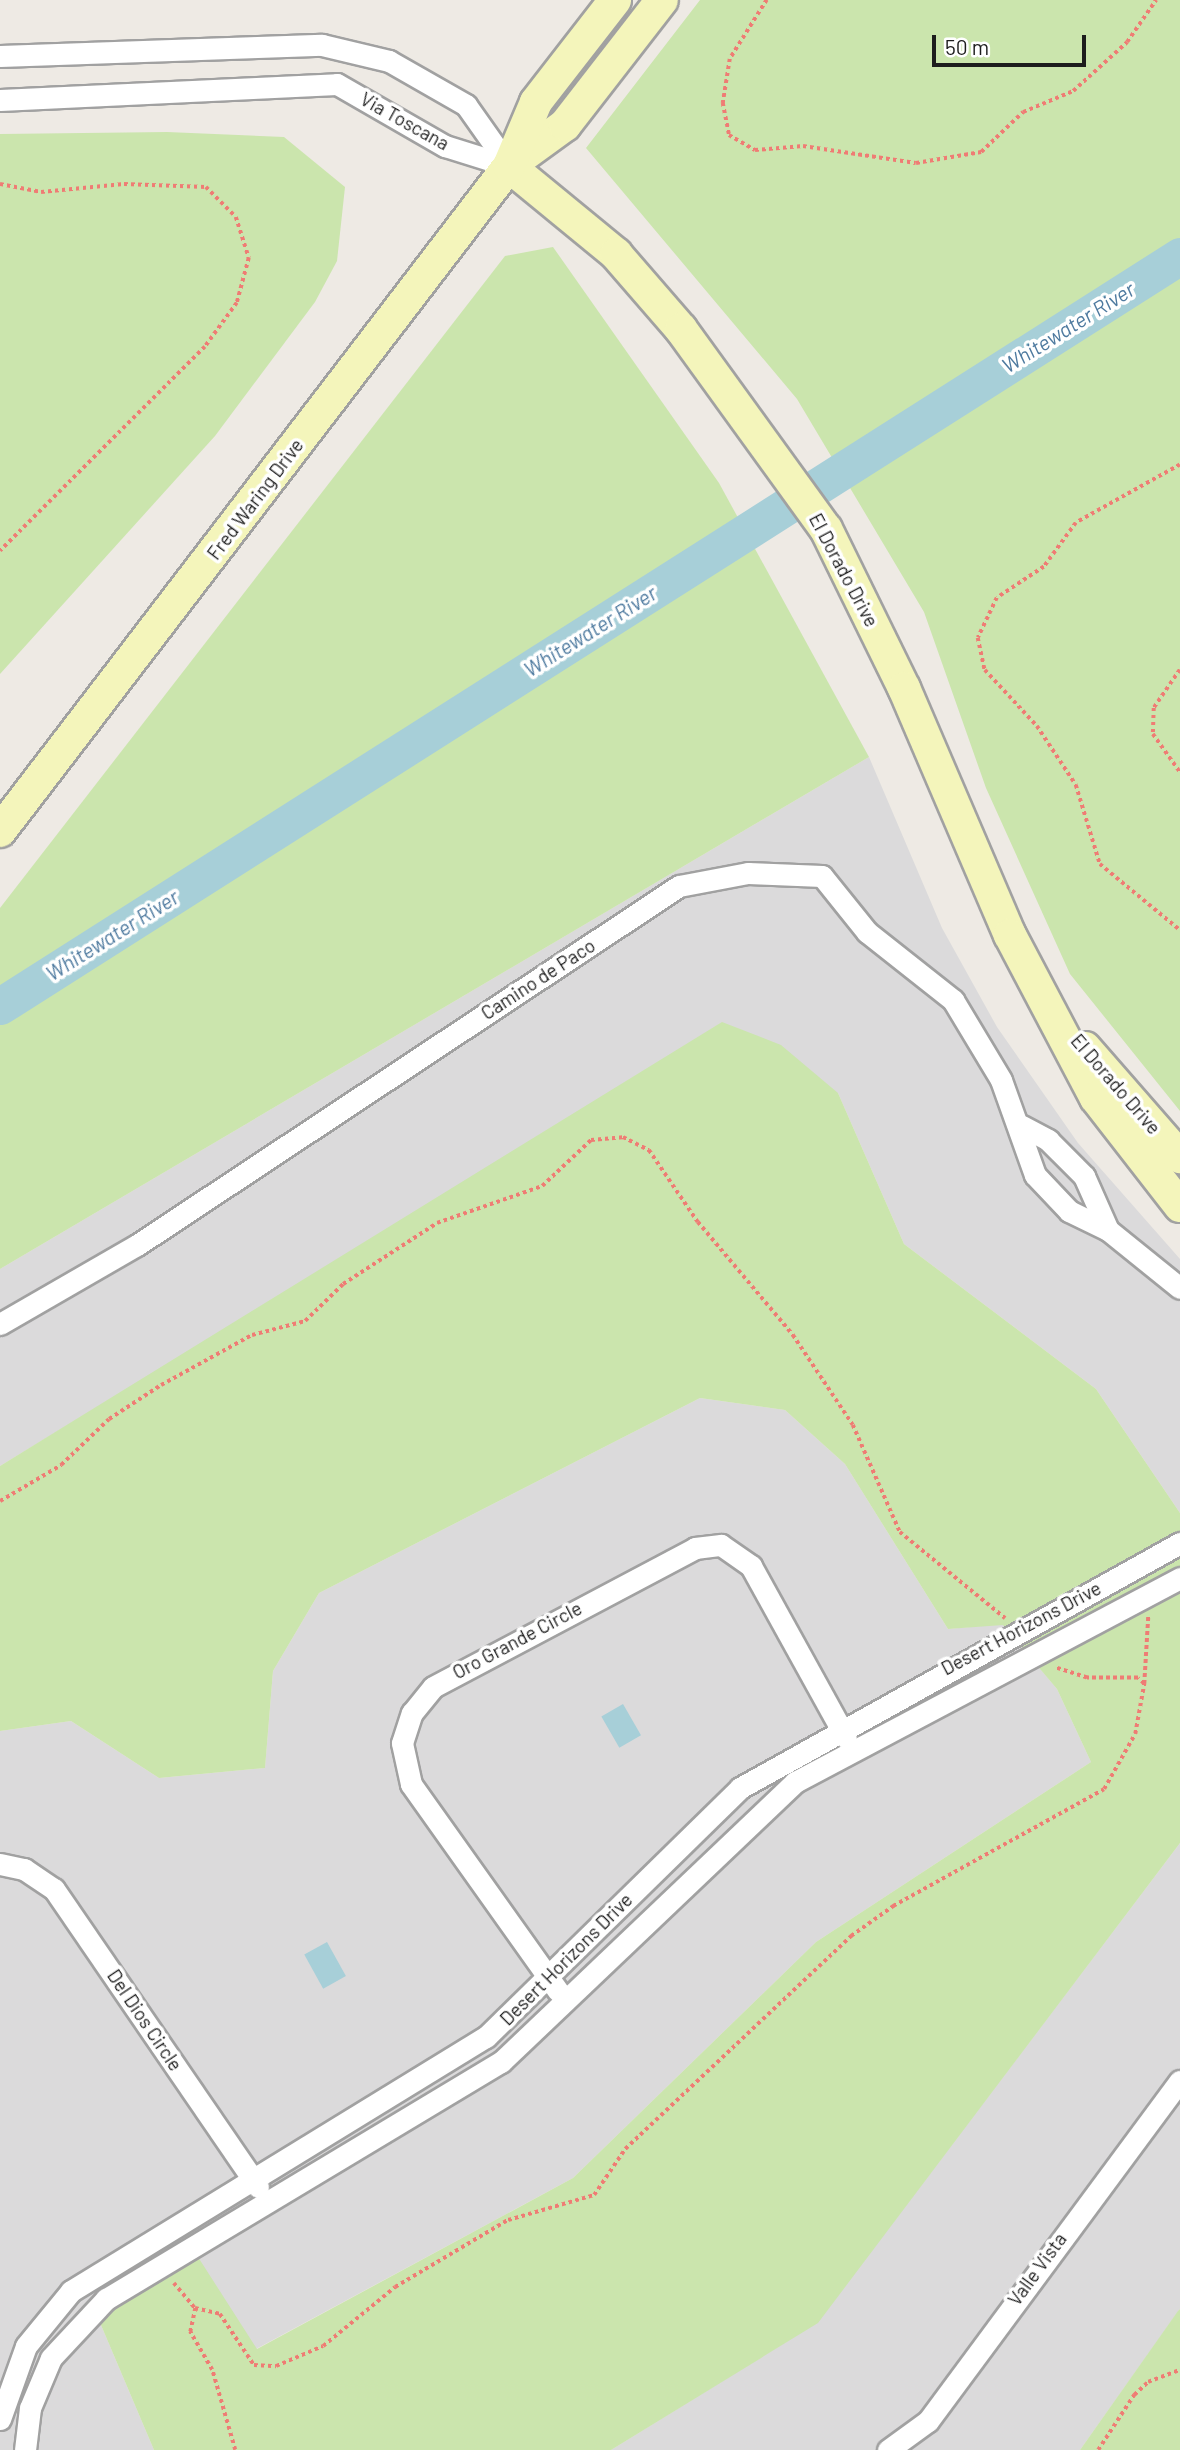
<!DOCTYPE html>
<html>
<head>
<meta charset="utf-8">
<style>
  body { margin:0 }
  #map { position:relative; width:1180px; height:2450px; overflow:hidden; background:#eeeae4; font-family:Barlow,sans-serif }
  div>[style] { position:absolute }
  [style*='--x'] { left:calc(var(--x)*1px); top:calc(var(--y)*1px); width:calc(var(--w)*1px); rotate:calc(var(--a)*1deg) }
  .residential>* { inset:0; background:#dbdadb }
  .grass>* { inset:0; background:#cbe5ad }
  .water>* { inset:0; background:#a7cfd8; transform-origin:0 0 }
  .river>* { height:37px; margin:-18.5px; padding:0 18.5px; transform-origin:18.5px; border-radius:18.5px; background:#a7cfd8 }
  .path>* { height:3.5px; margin-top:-1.75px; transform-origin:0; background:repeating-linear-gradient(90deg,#ef7c74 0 3.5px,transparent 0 7px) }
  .roads { filter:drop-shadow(2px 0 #a1a1a1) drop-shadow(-2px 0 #a1a1a1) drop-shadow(0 2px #a1a1a1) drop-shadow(0 -2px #a1a1a1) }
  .street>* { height:21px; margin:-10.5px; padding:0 10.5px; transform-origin:10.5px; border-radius:10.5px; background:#fff }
  .secondary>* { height:32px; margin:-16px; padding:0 16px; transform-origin:16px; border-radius:16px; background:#f4f5bb }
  span { translate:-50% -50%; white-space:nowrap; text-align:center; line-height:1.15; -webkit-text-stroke:7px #fff; paint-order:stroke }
  .street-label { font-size:19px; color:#1d1d1d }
  .water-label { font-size:21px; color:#4e7a9f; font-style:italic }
  .scale { position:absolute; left:932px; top:35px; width:154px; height:32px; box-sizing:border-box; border:4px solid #1d1d1d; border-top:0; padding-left:9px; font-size:21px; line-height:24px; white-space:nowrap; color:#1d1d1d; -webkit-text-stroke:5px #fff; paint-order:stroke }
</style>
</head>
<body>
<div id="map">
  <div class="residential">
    <i style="clip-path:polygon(869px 757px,942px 928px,997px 1027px,1078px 1143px,1180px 1259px,1180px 1513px,1096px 1389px,904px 1244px,838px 1093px,274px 1300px,0 1466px,0 1269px)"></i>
    <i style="clip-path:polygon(700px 1398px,785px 1410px,845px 1464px,948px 1629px,1003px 1624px,1057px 1689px,1091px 1762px,816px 1942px,573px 2178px,256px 2349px,98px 2318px,154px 2450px,0 2450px,0 1731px,71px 1721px,159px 1778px,265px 1768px,273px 1671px,319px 1593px)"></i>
    <i style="clip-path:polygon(1180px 1843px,1180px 2309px,1080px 2450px,611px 2450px,818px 2322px)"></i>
  </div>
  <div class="grass">
    <i style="clip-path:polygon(700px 0,1180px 0,1180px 1111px,1070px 974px,986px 788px,924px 612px,797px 399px,586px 148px)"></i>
    <i style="clip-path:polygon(167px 132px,284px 137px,345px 187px,337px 261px,315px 302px,215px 436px,0 674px,0 134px)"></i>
    <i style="clip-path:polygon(553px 247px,719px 483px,869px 757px,0 1269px,0 908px,505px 256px)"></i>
    <i style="clip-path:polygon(722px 1022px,781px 1045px,838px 1093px,904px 1244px,1096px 1389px,1180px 1513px,1180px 1843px,818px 2323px,611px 2450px,154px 2450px,98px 2318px,198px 2257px,257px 2349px,573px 2178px,816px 1942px,1091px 1762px,1057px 1689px,1003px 1625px,948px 1629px,845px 1464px,785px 1410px,700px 1398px,319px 1593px,273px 1671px,265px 1768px,159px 1778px,71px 1721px,0 1731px,0 1466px)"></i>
    <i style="clip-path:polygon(1180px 2309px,1180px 2450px,1080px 2450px,1178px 2311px)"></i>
  </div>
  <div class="water">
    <i style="left:623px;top:1704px;width:36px;height:25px;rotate:60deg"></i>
    <i style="left:327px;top:1942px;width:39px;height:26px;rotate:61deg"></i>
  </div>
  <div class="river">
    <i style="--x:0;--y:1006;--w:1398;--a:-32.44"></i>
  </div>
  <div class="path">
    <i style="--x:767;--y:0;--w:70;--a:122.1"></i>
    <i style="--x:730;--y:59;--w:45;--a:99"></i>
    <i style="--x:723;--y:103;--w:33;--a:79"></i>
    <i style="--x:729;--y:135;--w:30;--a:30"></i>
    <i style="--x:755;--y:150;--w:48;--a:-4.8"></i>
    <i style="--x:803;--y:146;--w:114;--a:8.6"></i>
    <i style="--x:916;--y:163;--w:66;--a:-9.6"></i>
    <i style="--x:981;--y:152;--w:58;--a:-43.6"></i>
    <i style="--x:1023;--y:112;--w:54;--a:-22.8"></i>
    <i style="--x:1073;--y:91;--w:73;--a:-42.2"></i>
    <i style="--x:1127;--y:42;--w:51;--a:-55.4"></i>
    <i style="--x:0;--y:184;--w:42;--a:11"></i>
    <i style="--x:41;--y:192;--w:83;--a:-5.5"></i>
    <i style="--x:124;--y:184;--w:82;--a:2.1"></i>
    <i style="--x:206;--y:187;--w:42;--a:45"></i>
    <i style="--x:236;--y:217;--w:43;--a:72.4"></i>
    <i style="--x:249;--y:258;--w:47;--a:104.9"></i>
    <i style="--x:237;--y:303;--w:54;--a:126"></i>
    <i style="--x:205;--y:347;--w:289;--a:135.1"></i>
    <i style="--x:1180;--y:465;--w:119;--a:150.9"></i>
    <i style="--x:1076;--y:523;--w:54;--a:126"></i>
    <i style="--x:1044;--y:567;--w:56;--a:146.6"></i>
    <i style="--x:997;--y:598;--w:44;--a:115.4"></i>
    <i style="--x:978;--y:638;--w:33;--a:78"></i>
    <i style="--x:985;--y:670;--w:76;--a:47.1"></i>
    <i style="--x:1037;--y:726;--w:71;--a:56.5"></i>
    <i style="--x:1076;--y:785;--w:83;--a:73.1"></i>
    <i style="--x:1100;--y:864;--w:104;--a:39.5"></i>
    <i style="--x:1180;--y:670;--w:46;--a:124.4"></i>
    <i style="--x:1154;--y:708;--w:26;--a:92"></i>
    <i style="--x:1153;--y:734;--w:47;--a:54.6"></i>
    <i style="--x:0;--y:1501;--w:71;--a:-30.5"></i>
    <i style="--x:61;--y:1465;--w:66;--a:-43.8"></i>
    <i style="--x:109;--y:1419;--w:62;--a:-33.2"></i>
    <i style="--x:161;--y:1385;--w:104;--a:-28.8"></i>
    <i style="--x:252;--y:1335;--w:55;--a:-14.8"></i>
    <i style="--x:305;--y:1321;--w:53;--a:-44.2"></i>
    <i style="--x:343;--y:1284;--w:112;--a:-33"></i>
    <i style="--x:437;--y:1223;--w:111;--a:-19.4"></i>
    <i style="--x:542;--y:1186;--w:67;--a:-43.2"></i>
    <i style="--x:591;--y:1140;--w:32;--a:-5"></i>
    <i style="--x:623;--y:1137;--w:29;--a:27"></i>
    <i style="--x:649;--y:1150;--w:87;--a:55.8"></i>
    <i style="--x:698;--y:1222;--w:148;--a:49.9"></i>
    <i style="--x:793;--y:1335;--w:108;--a:56.3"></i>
    <i style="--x:853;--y:1425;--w:117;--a:66.3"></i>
    <i style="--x:900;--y:1532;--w:136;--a:39.3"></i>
    <i style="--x:1144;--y:1684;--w:67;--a:-86.6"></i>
    <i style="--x:174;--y:2283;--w:33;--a:50"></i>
    <i style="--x:235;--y:2450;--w:83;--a:-106"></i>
    <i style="--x:212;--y:2370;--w:44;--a:-120.1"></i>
    <i style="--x:190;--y:2332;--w:25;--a:-78"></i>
    <i style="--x:195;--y:2308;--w:26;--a:13"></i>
    <i style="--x:220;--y:2314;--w:61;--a:56.3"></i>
    <i style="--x:254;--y:2365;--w:22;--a:3"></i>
    <i style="--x:276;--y:2366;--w:51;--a:-23.1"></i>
    <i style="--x:323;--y:2346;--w:93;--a:-39.3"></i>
    <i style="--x:395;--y:2287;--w:131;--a:-30.7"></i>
    <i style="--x:508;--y:2220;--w:90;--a:-16.2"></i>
    <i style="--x:594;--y:2195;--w:55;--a:-56"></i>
    <i style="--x:625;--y:2149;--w:311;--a:-43.3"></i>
    <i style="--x:851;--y:1936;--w:52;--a:-35.5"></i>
    <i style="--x:893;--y:1906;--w:241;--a:-29"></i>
    <i style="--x:1104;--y:1789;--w:63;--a:-60.6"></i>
    <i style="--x:1135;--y:1734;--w:51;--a:-79.8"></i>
    <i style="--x:1144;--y:1684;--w:8;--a:-135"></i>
    <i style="--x:1138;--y:1678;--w:51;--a:180"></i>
    <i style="--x:1087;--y:1678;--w:33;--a:-162"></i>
    <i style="--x:1098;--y:2450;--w:66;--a:-56.8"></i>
    <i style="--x:1134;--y:2395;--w:19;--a:-43"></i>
    <i style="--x:1148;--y:2382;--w:34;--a:-21"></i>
  </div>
  <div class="roads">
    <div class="street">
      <i style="--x:0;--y:56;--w:322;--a:-2"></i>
      <i style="--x:322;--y:45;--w:69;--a:13.4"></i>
      <i style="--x:389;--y:61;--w:89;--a:29.7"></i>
      <i style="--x:466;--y:105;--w:75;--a:54.8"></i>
      <i style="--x:0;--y:100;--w:337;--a:-2.7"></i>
      <i style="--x:337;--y:84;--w:125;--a:29.9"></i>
      <i style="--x:445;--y:146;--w:67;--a:17.4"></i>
      <i style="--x:1022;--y:1126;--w:30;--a:28"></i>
      <i style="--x:1048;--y:1140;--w:51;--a:45"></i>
      <i style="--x:1084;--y:1176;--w:59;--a:66"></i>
      <i style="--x:0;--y:1324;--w:158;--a:-30"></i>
      <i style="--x:137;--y:1245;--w:650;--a:-33.52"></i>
      <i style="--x:679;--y:886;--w:70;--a:-10.7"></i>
      <i style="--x:748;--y:873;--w:74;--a:2.3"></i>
      <i style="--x:822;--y:876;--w:72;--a:51.2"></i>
      <i style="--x:867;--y:932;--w:110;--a:38.3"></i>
      <i style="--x:953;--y:1000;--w:93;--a:59"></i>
      <i style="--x:1001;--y:1080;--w:101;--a:70.3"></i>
      <i style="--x:1035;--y:1175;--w:50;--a:46.6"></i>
      <i style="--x:1069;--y:1211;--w:43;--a:26"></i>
      <i style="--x:1108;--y:1230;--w:92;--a:38.9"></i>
      <i style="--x:0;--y:1864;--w:25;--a:12"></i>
      <i style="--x:24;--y:1869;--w:36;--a:34"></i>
      <i style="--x:54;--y:1889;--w:361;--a:55.6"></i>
      <i style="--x:558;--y:1991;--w:254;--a:-125.4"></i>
      <i style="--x:411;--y:1784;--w:42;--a:-102.4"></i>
      <i style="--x:402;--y:1743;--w:32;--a:-72"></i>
      <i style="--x:412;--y:1713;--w:33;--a:-51"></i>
      <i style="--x:433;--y:1687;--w:297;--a:-27.9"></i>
      <i style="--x:695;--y:1548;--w:26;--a:-7"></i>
      <i style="--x:721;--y:1545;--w:37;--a:35"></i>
      <i style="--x:751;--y:1566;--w:196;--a:61.1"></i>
      <i style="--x:0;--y:2419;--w:77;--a:-70.4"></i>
      <i style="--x:26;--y:2346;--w:71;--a:-50.7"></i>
      <i style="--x:71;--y:2291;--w:487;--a:-31.5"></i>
      <i style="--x:486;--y:2037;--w:356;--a:-44.4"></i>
      <i style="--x:740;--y:1788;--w:504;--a:-29.11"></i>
      <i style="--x:25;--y:2450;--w:42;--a:-83.2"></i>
      <i style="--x:30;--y:2408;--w:54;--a:-67.2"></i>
      <i style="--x:51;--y:2358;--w:81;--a:-47"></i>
      <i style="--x:106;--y:2299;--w:461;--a:-31"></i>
      <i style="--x:501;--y:2062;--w:406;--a:-43.6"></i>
      <i style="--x:795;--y:1782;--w:436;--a:-27.9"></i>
      <i style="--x:888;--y:2450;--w:49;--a:-35.9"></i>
      <i style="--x:928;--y:2421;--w:423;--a:-53.5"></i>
    </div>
    <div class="secondary">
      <i style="--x:510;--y:165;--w:68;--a:-36"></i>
      <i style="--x:565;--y:125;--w:158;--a:-52.2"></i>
      <i style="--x:509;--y:166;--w:139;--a:39.4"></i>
      <i style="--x:616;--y:254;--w:99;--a:49.1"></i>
      <i style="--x:681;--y:329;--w:247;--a:54.1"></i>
      <i style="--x:826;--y:529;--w:177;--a:63.9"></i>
      <i style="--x:904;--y:688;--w:269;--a:66.8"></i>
      <i style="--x:1010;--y:935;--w:184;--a:62.2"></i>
      <i style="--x:1096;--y:1098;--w:137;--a:52.1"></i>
      <i style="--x:0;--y:831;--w:837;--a:-52.57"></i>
      <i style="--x:509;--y:166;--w:69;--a:-67.1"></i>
      <i style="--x:536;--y:102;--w:129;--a:-52.2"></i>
      <i style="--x:1085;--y:1048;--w:145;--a:48.9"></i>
    </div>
  </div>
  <div class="street-label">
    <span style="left:405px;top:121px;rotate:29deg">Via Toscana</span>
    <span style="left:255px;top:499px;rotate:-53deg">Fred Waring Drive</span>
    <span style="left:844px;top:570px;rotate:62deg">El Dorado Drive</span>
    <span style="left:538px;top:979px;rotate:-33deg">Camino de Paco</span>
    <span style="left:1116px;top:1084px;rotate:49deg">El Dorado Drive</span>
    <span style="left:1021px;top:1628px;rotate:-28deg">Desert Horizons Drive</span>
    <span style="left:517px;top:1640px;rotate:-28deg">Oro Grande Circle</span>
    <span style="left:566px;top:1959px;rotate:-45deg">Desert Horizons Drive</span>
    <span style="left:145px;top:2020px;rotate:56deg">Del Dios Circle</span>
    <span style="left:1037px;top:2269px;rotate:-54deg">Valle Vista</span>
  </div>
  <div class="water-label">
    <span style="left:1068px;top:327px;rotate:-32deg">Whitewater River</span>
    <span style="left:590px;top:631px;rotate:-32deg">Whitewater River</span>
    <span style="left:112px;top:935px;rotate:-32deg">Whitewater River</span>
  </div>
  <div class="scale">50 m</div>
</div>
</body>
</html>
